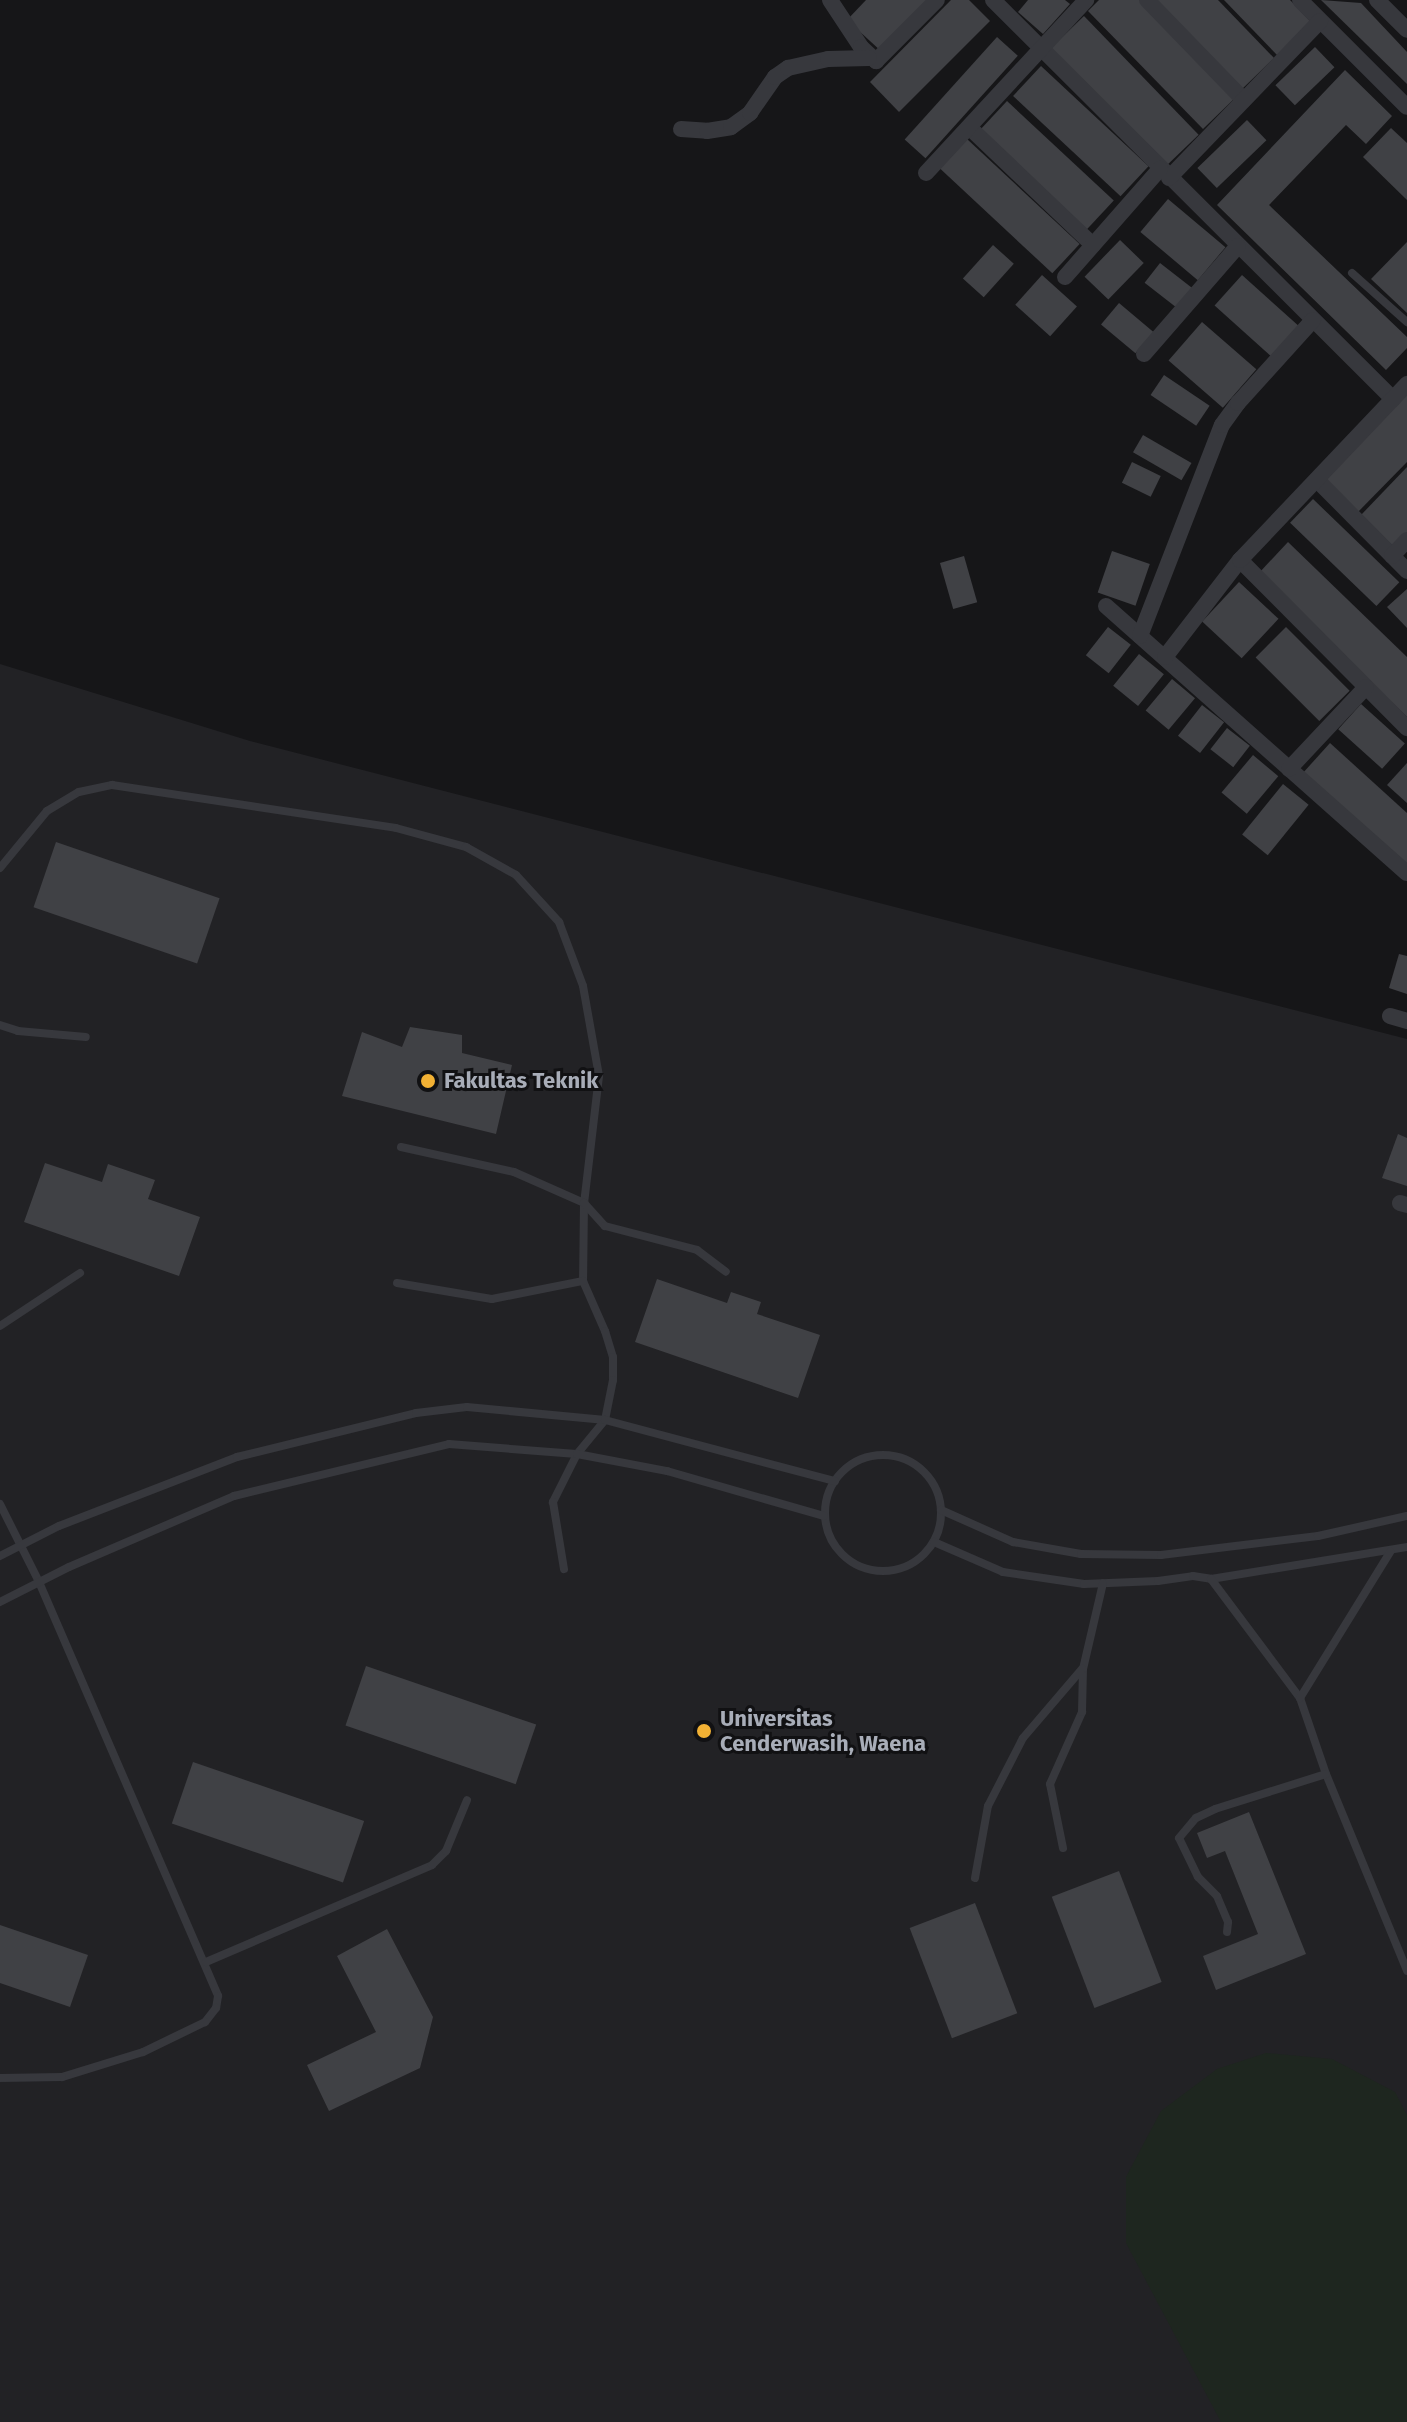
<!DOCTYPE html>
<html>
<head>
<meta charset="utf-8">
<style>
  body { margin:0 }
  #map { position:relative; width:1407px; height:2422px; overflow:hidden; background:#161618; font-family:"Fira Sans",sans-serif }
  div>[style] { position:absolute }
  [style*='--x'] { left:calc(var(--x)*1px); top:calc(var(--y)*1px); width:calc(var(--w)*1px); rotate:calc(var(--a)*1deg) }
  .built>* { inset:0; background:#222225 }
  .green>* { inset:0; background:#1e261f }
  .building>* { inset:0; background:#404145; transform-origin:0 0 }
  .lane>* { height:8px; margin:-4px; padding:0 4px; transform-origin:4px; border-radius:4px; background:#37383d }
  .lane>.ring { margin:-4px; padding:0; box-sizing:content-box; background:none; border:8px solid #37383d; border-radius:50% }
  .street>* { height:16px; margin:-8px; padding:0 8px; transform-origin:8px; border-radius:8px; background:#37383d }
  .dots>* { width:22px; height:22px; translate:-50% -50%; box-sizing:border-box; border:4px solid #111113; border-radius:50% }
  span { translate:-50% -50%; white-space:nowrap; text-align:center; line-height:1.15; -webkit-text-stroke:6px #111113; paint-order:stroke }
  .poi-label { font-size:22px; color:#a8adb8; font-weight:700 }
  .left { translate:0 -50%; text-align:left }
</style>
</head>
<body>
<div id="map">
  <div class="built">
    <i style="clip-path:polygon(0 664px,250px 741px,1407px 1039px,1407px 2422px,0 2422px)"></i>
  </div>
  <div class="green">
    <i style="clip-path:polygon(1266px 2053px,1332px 2059px,1395px 2092px,1407px 2115px,1407px 2422px,1221px 2422px,1126px 2243px,1126px 2177px,1161px 2111px,1217px 2069px)"></i>
  </div>
  <div class="building">
    <i style="clip-path:polygon(866px 0,930px 0,882px 52px,847px 20px)"></i>
    <i style="clip-path:polygon(951px 0,969px 0,990px 21px,899px 112px,870px 82px)"></i>
    <i style="clip-path:polygon(1028px 0,1065px 0,1070px 4px,1043px 34px,1018px 12px)"></i>
    <i style="clip-path:polygon(1099px 0,1144px 0,1237px 96px,1203px 129px,1088px 11px)"></i>
    <i style="clip-path:polygon(1153px 0,1218px 0,1274px 58px,1240px 91px)"></i>
    <i style="clip-path:polygon(1224px 0,1290px 0,1311px 22px,1277px 55px)"></i>
    <i style="clip-path:polygon(1321px 0,1361px 3px,1407px 52px,1407px 84px)"></i>
    <i style="left:1084px;top:16px;width:165px;height:47px;rotate:46deg"></i>
    <i style="left:997px;top:37px;width:28px;height:138px;rotate:42deg"></i>
    <i style="left:1315px;top:47px;width:28px;height:55px;rotate:46deg"></i>
    <i style="left:1041px;top:66px;width:147px;height:41px;rotate:43deg"></i>
    <i style="clip-path:polygon(1345px 70px,1392px 116px,1366px 144px,1346px 125px,1269px 205px,1407px 337px,1407px 348px,1386px 370px,1217px 205px)"></i>
    <i style="left:1007px;top:101px;width:146px;height:41px;rotate:43deg"></i>
    <i style="left:1247px;top:120px;width:28px;height:69px;rotate:46deg"></i>
    <i style="clip-path:polygon(1391px 128px,1407px 143px,1407px 200px,1363px 157px)"></i>
    <i style="left:967px;top:139px;width:154px;height:40px;rotate:43deg"></i>
    <i style="left:1168px;top:199px;width:75px;height:43px;rotate:40deg"></i>
    <i style="left:1120px;top:240px;width:33px;height:51px;rotate:44deg"></i>
    <i style="clip-path:polygon(1407px 242px,1407px 313px,1371px 279px)"></i>
    <i style="left:993px;top:245px;width:28px;height:45px;rotate:42deg"></i>
    <i style="left:1160px;top:263px;width:42px;height:25px;rotate:38deg"></i>
    <i style="left:1042px;top:275px;width:47px;height:40px;rotate:42deg"></i>
    <i style="left:1242px;top:275px;width:76px;height:41px;rotate:42deg"></i>
    <i style="left:1119px;top:303px;width:45px;height:28px;rotate:40deg"></i>
    <i style="left:1202px;top:322px;width:72px;height:51px;rotate:41deg"></i>
    <i style="left:1164px;top:375px;width:55px;height:24px;rotate:34deg"></i>
    <i style="clip-path:polygon(1407px 394px,1407px 462px,1358px 512px,1325px 480px)"></i>
    <i style="left:1143px;top:435px;width:56px;height:20px;rotate:30deg"></i>
    <i style="left:1132px;top:462px;width:32px;height:23px;rotate:26deg"></i>
    <i style="clip-path:polygon(1407px 467px,1407px 534px,1394px 547px,1361px 515px)"></i>
    <i style="left:1313px;top:499px;width:120px;height:33px;rotate:44deg"></i>
    <i style="clip-path:polygon(1288px 542px,1407px 657px,1407px 717px,1258px 574px)"></i>
    <i style="left:1112px;top:551px;width:40px;height:44px;rotate:19deg"></i>
    <i style="left:964px;top:556px;width:48px;height:25px;rotate:74deg"></i>
    <i style="left:1239px;top:582px;width:54px;height:54px;rotate:43deg"></i>
    <i style="clip-path:polygon(1407px 589px,1407px 628px,1387px 607px)"></i>
    <i style="left:1108px;top:627px;width:29px;height:36px;rotate:38deg"></i>
    <i style="left:1286px;top:627px;width:90px;height:43px;rotate:45deg"></i>
    <i style="left:1139px;top:654px;width:32px;height:41px;rotate:39deg"></i>
    <i style="left:1172px;top:679px;width:30px;height:41px;rotate:40deg"></i>
    <i style="left:1361px;top:704px;width:59px;height:34px;rotate:42deg"></i>
    <i style="left:1202px;top:705px;width:28px;height:39px;rotate:38deg"></i>
    <i style="left:1227px;top:728px;width:29px;height:27px;rotate:38deg"></i>
    <i style="clip-path:polygon(1330px 743px,1407px 813px,1407px 869px,1302px 774px)"></i>
    <i style="left:1253px;top:755px;width:33px;height:49px;rotate:40deg"></i>
    <i style="clip-path:polygon(1407px 763px,1407px 803px,1387px 785px)"></i>
    <i style="left:1283px;top:784px;width:33px;height:65px;rotate:39deg"></i>
    <i style="left:56px;top:842px;width:173px;height:69px;rotate:19deg"></i>
    <i style="clip-path:polygon(1399px 954px,1407px 956px,1407px 994px,1389px 988px)"></i>
    <i style="clip-path:polygon(410px 1027px,462px 1035px,462px 1053px,512px 1065px,496px 1134px,342px 1096px,362px 1032px,402px 1047px)"></i>
    <i style="clip-path:polygon(1398px 1134px,1407px 1138px,1407px 1186px,1382px 1178px)"></i>
    <i style="clip-path:polygon(45px 1163px,102px 1182px,108px 1164px,155px 1180px,148px 1199px,200px 1217px,179px 1276px,24px 1222px)"></i>
    <i style="clip-path:polygon(657px 1279px,727px 1303px,731px 1292px,761px 1302px,757px 1314px,820px 1335px,798px 1398px,635px 1342px)"></i>
    <i style="left:366px;top:1666px;width:180px;height:63px;rotate:19deg"></i>
    <i style="left:193px;top:1762px;width:181px;height:65px;rotate:19deg"></i>
    <i style="clip-path:polygon(1249px 1812px,1306px 1954px,1216px 1990px,1203px 1956px,1258px 1934px,1225px 1851px,1207px 1858px,1197px 1833px)"></i>
    <i style="left:1119px;top:1871px;width:119px;height:72px;rotate:69deg"></i>
    <i style="left:975px;top:1903px;width:118px;height:70px;rotate:69deg"></i>
    <i style="clip-path:polygon(0 1925px,88px 1955px,70px 2007px,0 1983px)"></i>
    <i style="clip-path:polygon(387px 1929px,433px 2017px,420px 2068px,329px 2111px,307px 2065px,376px 2032px,337px 1956px)"></i>
  </div>
  <div class="lane">
    <i style="--x:1352;--y:273;--w:74;--a:41.7"></i>
    <i style="--x:0;--y:868;--w:74;--a:-50.5"></i>
    <i style="--x:47;--y:811;--w:37;--a:-31"></i>
    <i style="--x:79;--y:792;--w:34;--a:-12"></i>
    <i style="--x:112;--y:785;--w:287;--a:8.6"></i>
    <i style="--x:396;--y:828;--w:73;--a:15.2"></i>
    <i style="--x:466;--y:847;--w:57;--a:29.2"></i>
    <i style="--x:516;--y:875;--w:64;--a:47.5"></i>
    <i style="--x:559;--y:922;--w:68;--a:69.4"></i>
    <i style="--x:583;--y:986;--w:91;--a:79.9"></i>
    <i style="--x:599;--y:1076;--w:128;--a:96.7"></i>
    <i style="--x:584;--y:1203;--w:78;--a:90.7"></i>
    <i style="--x:583;--y:1281;--w:55;--a:66.3"></i>
    <i style="--x:605;--y:1331;--w:27;--a:73"></i>
    <i style="--x:613;--y:1357;--w:23;--a:90"></i>
    <i style="--x:613;--y:1380;--w:41;--a:101.3"></i>
    <i style="--x:605;--y:1420;--w:44;--a:129.5"></i>
    <i style="--x:577;--y:1454;--w:54;--a:116.6"></i>
    <i style="--x:553;--y:1502;--w:68;--a:80.7"></i>
    <i style="--x:0;--y:1025;--w:19;--a:18"></i>
    <i style="--x:18;--y:1031;--w:68;--a:5"></i>
    <i style="--x:401;--y:1147;--w:116;--a:12.5"></i>
    <i style="--x:514;--y:1172;--w:77;--a:23.9"></i>
    <i style="--x:584;--y:1203;--w:31;--a:48"></i>
    <i style="--x:605;--y:1226;--w:95;--a:14.6"></i>
    <i style="--x:697;--y:1250;--w:36;--a:37"></i>
    <i style="--x:397;--y:1283;--w:96;--a:9.6"></i>
    <i style="--x:492;--y:1299;--w:93;--a:-11.2"></i>
    <i style="--x:0;--y:1326;--w:96;--a:-33.5"></i>
    <i class="ring" style="left:825px;top:1455px;width:108px;height:108px"></i>
    <i style="--x:0;--y:1504;--w:87;--a:63.4"></i>
    <i style="--x:39;--y:1582;--w:451;--a:66.6"></i>
    <i style="--x:218;--y:1996;--w:12;--a:99"></i>
    <i style="--x:216;--y:2008;--w:18;--a:128"></i>
    <i style="--x:205;--y:2022;--w:69;--a:154.2"></i>
    <i style="--x:143;--y:2052;--w:85;--a:162.8"></i>
    <i style="--x:62;--y:2077;--w:62;--a:179.1"></i>
    <i style="--x:941;--y:1510;--w:79;--a:24"></i>
    <i style="--x:1013;--y:1542;--w:69;--a:10"></i>
    <i style="--x:1081;--y:1554;--w:80;--a:0.7"></i>
    <i style="--x:1161;--y:1555;--w:158;--a:-6.9"></i>
    <i style="--x:1318;--y:1536;--w:91;--a:-12.7"></i>
    <i style="--x:934;--y:1542;--w:75;--a:23.5"></i>
    <i style="--x:1003;--y:1572;--w:82;--a:8.4"></i>
    <i style="--x:1084;--y:1584;--w:74;--a:-2.3"></i>
    <i style="--x:1158;--y:1581;--w:35;--a:-8"></i>
    <i style="--x:1193;--y:1576;--w:18;--a:9"></i>
    <i style="--x:1211;--y:1579;--w:199;--a:-9.3"></i>
    <i style="--x:0;--y:1556;--w:66;--a:-27"></i>
    <i style="--x:59;--y:1526;--w:191;--a:-21.2"></i>
    <i style="--x:237;--y:1457;--w:184;--a:-13.8"></i>
    <i style="--x:416;--y:1413;--w:51;--a:-6.7"></i>
    <i style="--x:467;--y:1407;--w:139;--a:5.4"></i>
    <i style="--x:605;--y:1420;--w:238;--a:14.9"></i>
    <i style="--x:1211;--y:1579;--w:149;--a:53.2"></i>
    <i style="--x:1300;--y:1698;--w:80;--a:71.1"></i>
    <i style="--x:1326;--y:1774;--w:213;--a:67.6"></i>
    <i style="--x:0;--y:1602;--w:77;--a:-26.9"></i>
    <i style="--x:69;--y:1567;--w:180;--a:-23.3"></i>
    <i style="--x:234;--y:1496;--w:221;--a:-13.6"></i>
    <i style="--x:449;--y:1444;--w:128;--a:4.5"></i>
    <i style="--x:577;--y:1454;--w:92;--a:10.7"></i>
    <i style="--x:667;--y:1471;--w:163;--a:16"></i>
    <i style="--x:1300;--y:1698;--w:172;--a:-58.3"></i>
    <i style="--x:1063;--y:1848;--w:65;--a:-101.5"></i>
    <i style="--x:1050;--y:1784;--w:79;--a:-66"></i>
    <i style="--x:1082;--y:1712;--w:43;--a:-88.7"></i>
    <i style="--x:1083;--y:1669;--w:88;--a:-76.9"></i>
    <i style="--x:975;--y:1878;--w:73;--a:-79.8"></i>
    <i style="--x:988;--y:1806;--w:76;--a:-62.8"></i>
    <i style="--x:1023;--y:1738;--w:91;--a:-49.5"></i>
    <i style="--x:1227;--y:1932;--w:10;--a:-84"></i>
    <i style="--x:1228;--y:1922;--w:28;--a:-113"></i>
    <i style="--x:1217;--y:1896;--w:27;--a:-135"></i>
    <i style="--x:1198;--y:1877;--w:43;--a:-116"></i>
    <i style="--x:1179;--y:1838;--w:26;--a:-50"></i>
    <i style="--x:1196;--y:1818;--w:21;--a:-25"></i>
    <i style="--x:1215;--y:1809;--w:116;--a:-17.5"></i>
    <i style="--x:206;--y:1962;--w:246;--a:-23.2"></i>
    <i style="--x:432;--y:1865;--w:20;--a:-45"></i>
    <i style="--x:446;--y:1851;--w:55;--a:-67.6"></i>
  </div>
  <div class="street">
    <i style="--x:830;--y:0;--w:56;--a:56.6"></i>
    <i style="--x:861;--y:47;--w:21;--a:43"></i>
    <i style="--x:876;--y:61;--w:86;--a:-45"></i>
    <i style="--x:993;--y:0;--w:565;--a:44.93"></i>
    <i style="--x:1147;--y:0;--w:139;--a:45.9"></i>
    <i style="--x:1300;--y:0;--w:151;--a:45"></i>
    <i style="--x:1377;--y:0;--w:42;--a:45"></i>
    <i style="--x:969;--y:127;--w:171;--a:43.6"></i>
    <i style="--x:681;--y:129;--w:26;--a:4"></i>
    <i style="--x:707;--y:131;--w:24;--a:-9"></i>
    <i style="--x:731;--y:127;--w:24;--a:-36"></i>
    <i style="--x:750;--y:113;--w:44;--a:-55.2"></i>
    <i style="--x:775;--y:77;--w:16;--a:-35"></i>
    <i style="--x:788;--y:68;--w:41;--a:-12.7"></i>
    <i style="--x:828;--y:59;--w:41;--a:-1.4"></i>
    <i style="--x:926;--y:173;--w:236;--a:-47.2"></i>
    <i style="--x:1169;--y:178;--w:218;--a:-46.1"></i>
    <i style="--x:1065;--y:277;--w:144;--a:-48.7"></i>
    <i style="--x:1144;--y:354;--w:143;--a:-49"></i>
    <i style="--x:1317;--y:480;--w:128;--a:45.3"></i>
    <i style="--x:1392;--y:556;--w:22;--a:-47"></i>
    <i style="--x:1240;--y:560;--w:237;--a:45.2"></i>
    <i style="--x:1106;--y:606;--w:402;--a:41.6"></i>
    <i style="--x:1140;--y:636;--w:226;--a:-68.8"></i>
    <i style="--x:1222;--y:425;--w:27;--a:-54"></i>
    <i style="--x:1238;--y:403;--w:112;--a:-47.9"></i>
    <i style="--x:1165;--y:657;--w:123;--a:-52.3"></i>
    <i style="--x:1240;--y:560;--w:243;--a:-46.5"></i>
    <i style="--x:1289;--y:769;--w:112;--a:-46.8"></i>
    <i style="--x:1390;--y:1016;--w:18;--a:16"></i>
    <i style="--x:1400;--y:1203;--w:7;--a:16"></i>
  </div>
  <div class="dots">
    <i style="left:428px;top:1081px;background:#f2b134"></i>
    <i style="left:704px;top:1731px;background:#f2b134"></i>
  </div>
  <div class="poi-label">
    <span class="left" style="left:444px;top:1081px">Fakultas Teknik</span>
    <span class="left" style="left:720px;top:1731px">Universitas<br>Cenderwasih, Waena</span>
  </div>
</div>
</body>
</html>
